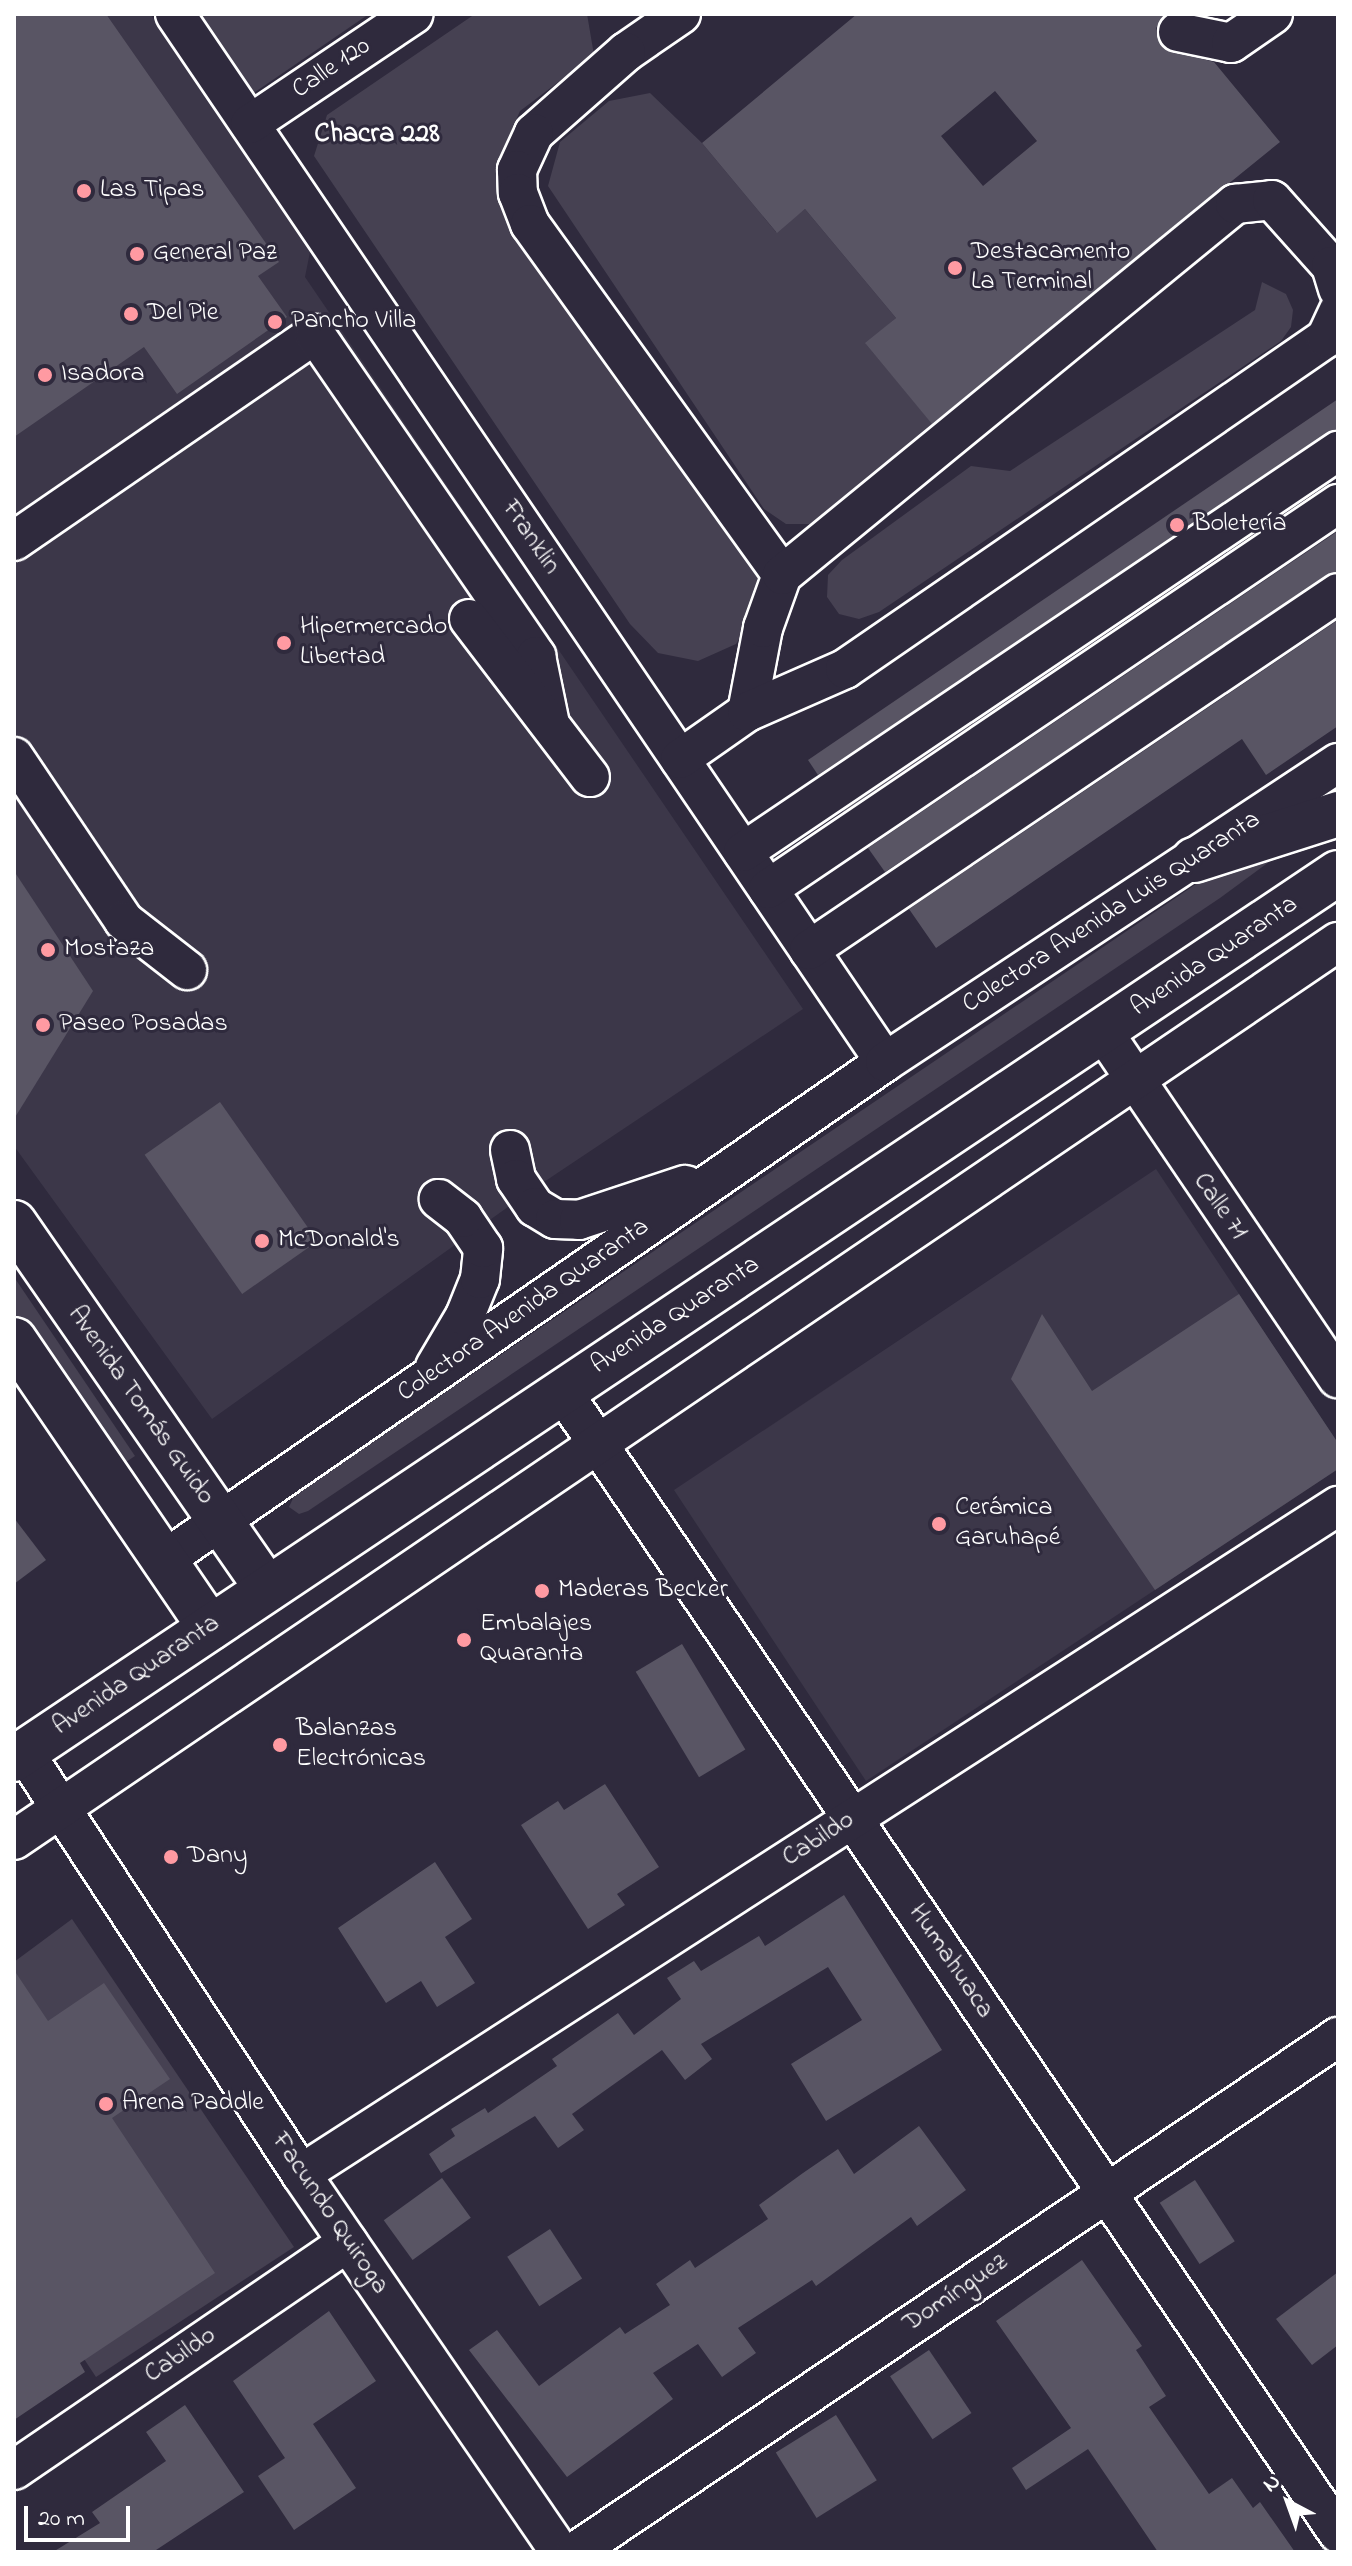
<!DOCTYPE html>
<html>
<head>
<meta charset="utf-8">
<style>
  body { margin:0 }
  #map { position:relative; width:1352px; height:2566px; overflow:hidden; background:#2f2a3d; font-family:"Indie Flower",sans-serif }
  div>[style] { position:absolute }
  [style*='--x'] { left:calc(var(--x)*1px); top:calc(var(--y)*1px); width:calc(var(--w)*1px); rotate:calc(var(--a)*1deg) }
  .built>* { inset:0; background:#3c3749 }
  .green>* { inset:0; background:#464152 }
  .building>* { inset:0; background:#595564; transform-origin:0 0 }
  .roads { filter:drop-shadow(2px 0 #fff) drop-shadow(-2px 0 #fff) drop-shadow(0 2px #fff) drop-shadow(0 -2px #fff) }
  .minor>* { height:38px; margin:-19px; padding:0 19px; transform-origin:19px; border-radius:19px; background:#2f2a3d }
  .major>* { height:44px; margin:-22px; padding:0 22px; transform-origin:22px; border-radius:22px; background:#2f2a3d }
  .highway>* { height:44px; margin:-22px; padding:0 22px; transform-origin:22px; border-radius:22px; background:#2f2a3d }
  .dots>* { width:22px; height:22px; translate:-50% -50%; box-sizing:border-box; border:4px solid #2f2a3d; border-radius:50% }
  span { translate:-50% -50%; white-space:nowrap; text-align:center; line-height:1.15; -webkit-text-stroke:6px #2f2a3d; paint-order:stroke }
  .street-label { font-size:26px; color:#fff }
  .poi-label { font-size:26px; color:#fff }
  .left { translate:0 -50%; text-align:left }
  .neighbourhood-label { font-size:28px; color:#fff; font-weight:700 }
  .frame { position:absolute; inset:0; border:16px solid #fff; pointer-events:none }
  .north { position:absolute; left:1248px; top:2462px; width:80px; height:80px; -webkit-text-stroke:6px #2f2a3d; paint-order:stroke; rotate:319deg; font-size:22px; font-weight:700; line-height:32px; text-align:center; color:#fff }
  .north::after { content:''; display:block; margin:auto; width:28px; height:36px; background:#fff; clip-path:polygon(50% 0,100% 100%,50% 72%,0 100%) }
  .scale { position:absolute; left:24px; top:2506px; width:106px; height:36px; box-sizing:border-box; border:4px solid #fff; border-top:0; padding-left:10px; font-size:24px; line-height:28px; white-space:nowrap; color:#fff; -webkit-text-stroke:6px #2f2a3d; paint-order:stroke }
</style>
</head>
<body>
<div id="map">
  <div class="built">
    <i style="clip-path:polygon(14px 14px,150px 14px,313px 237px,305px 277px,803px 1009px,526px 1194px,212px 1419px,14px 1146px)"></i>
    <i style="clip-path:polygon(1156px 1169px,1338px 1443px,1338px 1469px,866px 1781px,674px 1490px)"></i>
  </div>
  <div class="green">
    <i style="clip-path:polygon(198px 14px,369px 14px,252px 94px)"></i>
    <i style="clip-path:polygon(475px 14px,587px 14px,594px 55px,520px 111px,496px 166px,501px 205px,757px 569px,758px 610px,736px 644px,698px 661px,658px 653px,630px 624px,314px 156px,327px 115px)"></i>
    <i style="clip-path:polygon(650px 93px,702px 143px,776px 232px,805px 209px,896px 318px,866px 344px,936px 428px,810px 524px,786px 524px,764px 509px,548px 186px,560px 142px,609px 101px)"></i>
    <i style="clip-path:polygon(1262px 282px,1286px 294px,1293px 310px,1291px 327px,1281px 341px,879px 612px,859px 619px,839px 614px,827px 597px,828px 575px,842px 560px,971px 466px,1010px 471px,1255px 310px)"></i>
    <i style="clip-path:polygon(1318px 826px,1220px 898px,308px 1511px,299px 1514px,289px 1507px,295px 1494px,1205px 878px)"></i>
    <i style="clip-path:polygon(14px 1277px,135px 1456px,114px 1470px,14px 1323px)"></i>
    <i style="clip-path:polygon(72px 1919px,294px 2247px,96px 2377px,14px 2253px,14px 1962px)"></i>
  </div>
  <div class="building">
    <i style="clip-path:polygon(14px 14px,106px 14px,279px 262px,258px 276px,287px 317px,177px 394px,144px 347px,14px 437px)"></i>
    <i style="clip-path:polygon(evenodd,857px 14px,1167px 14px,1156px 28px,1163px 48px,1214px 62px,1280px 142px,932px 424px,865px 343px,896px 318px,805px 209px,777px 233px,702px 143px,857px 14px,995px 91px,1037px 141px,983px 186px,941px 136px,995px 91px)"></i>
    <i style="clip-path:polygon(1338px 399px,1338px 429px,818px 775px,808px 760px)"></i>
    <i style="clip-path:polygon(1286px 513px,843px 812px,843px 811px)"></i>
    <i style="clip-path:polygon(1338px 531px,1338px 571px,885px 872px,868px 848px)"></i>
    <i style="clip-path:polygon(1338px 620px,1338px 726px,1266px 775px,1242px 739px,936px 948px,909px 909px)"></i>
    <i style="clip-path:polygon(14px 871px,93px 991px,14px 1119px)"></i>
    <i style="left:220px;top:1102px;width:170px;height:92px;rotate:55deg"></i>
    <i style="clip-path:polygon(1239px 1294px,1338px 1443px,1338px 1469px,1155px 1590px,1011px 1379px,1042px 1314px,1092px 1391px)"></i>
    <i style="clip-path:polygon(14px 1518px,46px 1560px,14px 1584px)"></i>
    <i style="left:682px;top:1644px;width:123px;height:54px;rotate:59deg"></i>
    <i style="clip-path:polygon(605px 1784px,659px 1867px,617px 1894px,625px 1905px,588px 1929px,521px 1825px,558px 1801px,564px 1810px)"></i>
    <i style="clip-path:polygon(435px 1862px,472px 1919px,445px 1937px,475px 1983px,437px 2007px,421px 1981px,386px 2003px,338px 1928px)"></i>
    <i style="clip-path:polygon(844px 1895px,942px 2050px,826px 2121px,791px 2064px,862px 2020px,828px 1967px,701px 2044px,712px 2059px,685px 2080px,662px 2050px,572px 2114px,584px 2130px,558px 2148px,535px 2116px,441px 2173px,429px 2154px,455px 2136px,451px 2129px,485px 2108px,488px 2113px,557px 2066px,552px 2059px,618px 2013px,634px 2035px,681px 1999px,667px 1978px,694px 1961px,701px 1971px,759px 1936px,765px 1946px)"></i>
    <i style="clip-path:polygon(14px 1970px,48px 2021px,104px 1983px,170px 2079px,112px 2118px,215px 2273px,80px 2363px,85px 2372px,14px 2420px)"></i>
    <i style="clip-path:polygon(919px 2126px,966px 2190px,917px 2226px,911px 2217px,816px 2286px,812px 2280px,738px 2328px,756px 2353px,722px 2377px,698px 2344px,653px 2373px,673px 2399px,567px 2477px,469px 2350px,497px 2330px,539px 2386px,620px 2327px,625px 2334px,670px 2305px,656px 2284px,690px 2260px,695px 2268px,768px 2219px,759px 2205px,803px 2173px,838px 2149px,854px 2174px)"></i>
    <i style="left:442px;top:2178px;width:49px;height:72px;rotate:54deg"></i>
    <i style="left:1195px;top:2180px;width:73px;height:42px;rotate:57deg"></i>
    <i style="left:550px;top:2229px;width:59px;height:51px;rotate:57deg"></i>
    <i style="clip-path:polygon(1082px 2260px,1142px 2346px,1136px 2350px,1166px 2396px,1149px 2407px,1209px 2494px,1232px 2478px,1253px 2508px,1260px 2502px,1295px 2552px,1158px 2552px,1088px 2449px,1026px 2490px,1012px 2468px,1071px 2428px,996px 2321px)"></i>
    <i style="clip-path:polygon(1338px 2272px,1338px 2345px,1312px 2365px,1276px 2319px)"></i>
    <i style="clip-path:polygon(329px 2311px,376px 2381px,313px 2424px,356px 2488px,294px 2530px,258px 2476px,285px 2458px,233px 2381px)"></i>
    <i style="left:929px;top:2350px;width:76px;height:47px;rotate:56deg"></i>
    <i style="clip-path:polygon(185px 2405px,244px 2492px,153px 2552px,53px 2552px,100px 2523px,92px 2512px,166px 2461px,146px 2432px)"></i>
    <i style="left:836px;top:2415px;width:77px;height:71px;rotate:58deg"></i>
  </div>
  <div class="roads">
    <div class="minor">
      <i style="--x:175;--y:14;--w:1266;--a:55.88"></i>
      <i style="--x:681;--y:14;--w:67;--a:145.4"></i>
      <i style="--x:626;--y:52;--w:123;--a:138.6"></i>
      <i style="--x:534;--y:133;--w:41;--a:114.7"></i>
      <i style="--x:517;--y:170;--w:23;--a:88"></i>
      <i style="--x:518;--y:193;--w:33;--a:69"></i>
      <i style="--x:530;--y:224;--w:432;--a:54.3"></i>
      <i style="--x:1178;--y:32;--w:54;--a:11.7"></i>
      <i style="--x:1231;--y:43;--w:51;--a:-34.6"></i>
      <i style="--x:250;--y:124;--w:197;--a:-33.9"></i>
      <i style="--x:14;--y:541;--w:365;--a:-34.5"></i>
      <i style="--x:315;--y:334;--w:391;--a:55.5"></i>
      <i style="--x:536;--y:656;--w:69;--a:78.4"></i>
      <i style="--x:469;--y:619;--w:199;--a:52.6"></i>
      <i style="--x:747;--y:712;--w:86;--a:-79.2"></i>
      <i style="--x:763;--y:628;--w:56;--a:-70.3"></i>
      <i style="--x:782;--y:575;--w:586;--a:-39.32"></i>
      <i style="--x:1235;--y:204;--w:37;--a:-6"></i>
      <i style="--x:1272;--y:200;--w:89;--a:48.2"></i>
      <i style="--x:1331;--y:266;--w:24;--a:73"></i>
      <i style="--x:14;--y:757;--w:197;--a:56.1"></i>
      <i style="--x:124;--y:921;--w:80;--a:37.9"></i>
      <i style="--x:680;--y:759;--w:82;--a:-35"></i>
      <i style="--x:747;--y:712;--w:107;--a:-23.7"></i>
      <i style="--x:845;--y:669;--w:584;--a:-34.53"></i>
      <i style="--x:1326;--y:338;--w:29;--a:-65"></i>
      <i style="--x:743;--y:852;--w:718;--a:-33.98"></i>
      <i style="--x:768;--y:889;--w:688;--a:-34.04"></i>
      <i style="--x:809;--y:950;--w:638;--a:-34.01"></i>
      <i style="--x:1104;--y:1033;--w:417;--a:55.9"></i>
      <i style="--x:510;--y:1150;--w:30;--a:78"></i>
      <i style="--x:516;--y:1179;--w:34;--a:56"></i>
      <i style="--x:535;--y:1207;--w:23;--a:31"></i>
      <i style="--x:555;--y:1219;--w:24;--a:2"></i>
      <i style="--x:579;--y:1220;--w:112;--a:-18.3"></i>
      <i style="--x:435;--y:1367;--w:59;--a:-59.5"></i>
      <i style="--x:465;--y:1316;--w:40;--a:-68"></i>
      <i style="--x:480;--y:1279;--w:31;--a:-84"></i>
      <i style="--x:483;--y:1248;--w:36;--a:-124"></i>
      <i style="--x:463;--y:1218;--w:31;--a:-142"></i>
      <i style="--x:562;--y:1391;--w:1381;--a:55.8"></i>
      <i style="--x:164;--y:1560;--w:876;--a:-34.63"></i>
      <i style="--x:885;--y:1062;--w:543;--a:-33.43"></i>
      <i style="--x:24;--y:1752;--w:505;--a:56.72"></i>
      <i style="--x:301;--y:2174;--w:458;--a:55.6"></i>
      <i style="--x:14;--y:1840;--w:1600;--a:-34.15"></i>
      <i style="--x:301;--y:2174;--w:1234;--a:-32.79"></i>
      <i style="--x:14;--y:2470;--w:404;--a:-34.3"></i>
      <i style="--x:575;--y:2552;--w:921;--a:-34.02"></i>
    </div>
    <div class="major">
      <i style="--x:14;--y:1223;--w:445;--a:55.3"></i>
      <i style="--x:14;--y:1340;--w:348;--a:55.7"></i>
    </div>
    <div class="highway">
      <i style="--x:1194;--y:860;--w:151;--a:-17.7"></i>
      <i style="--x:14;--y:1759;--w:1593;--a:-33.79"></i>
    </div>
  </div>
  <div class="dots">
    <i style="left:84px;top:191px;background:#ff9aa2"></i>
    <i style="left:137px;top:254px;background:#ff9aa2"></i>
    <i style="left:955px;top:268px;background:#ff9aa2"></i>
    <i style="left:131px;top:314px;background:#ff9aa2"></i>
    <i style="left:275px;top:322px;background:#ff9aa2"></i>
    <i style="left:45px;top:375px;background:#ff9aa2"></i>
    <i style="left:1177px;top:525px;background:#ff9aa2"></i>
    <i style="left:284px;top:643px;background:#ff9aa2"></i>
    <i style="left:48px;top:950px;background:#ff9aa2"></i>
    <i style="left:43px;top:1025px;background:#ff9aa2"></i>
    <i style="left:262px;top:1241px;background:#ff9aa2"></i>
    <i style="left:939px;top:1524px;background:#ff9aa2"></i>
    <i style="left:542px;top:1591px;background:#ff9aa2"></i>
    <i style="left:464px;top:1640px;background:#ff9aa2"></i>
    <i style="left:280px;top:1745px;background:#ff9aa2"></i>
    <i style="left:171px;top:1857px;background:#ff9aa2"></i>
    <i style="left:106px;top:2104px;background:#ff9aa2"></i>
  </div>
  <div class="street-label">
    <span style="left:332px;top:69px;rotate:-34deg">Calle 120</span>
    <span style="left:530px;top:538px;rotate:56deg">Franklin</span>
    <span style="left:1112px;top:913px;rotate:-33deg">Colectora Avenida Luis Quaranta</span>
    <span style="left:1215px;top:957px;rotate:-34deg">Avenida Quaranta</span>
    <span style="left:1219px;top:1207px;rotate:55deg">Calle 71</span>
    <span style="left:524px;top:1311px;rotate:-35deg">Colectora Avenida Quaranta</span>
    <span style="left:676px;top:1316px;rotate:-33deg">Avenida Quaranta</span>
    <span style="left:140px;top:1406px;rotate:55deg">Avenida Tomás Guido</span>
    <span style="left:137px;top:1676px;rotate:-34deg">Avenida Quaranta</span>
    <span style="left:819px;top:1840px;rotate:-33deg">Cabildo</span>
    <span style="left:950px;top:1962px;rotate:56deg">Humahuaca</span>
    <span style="left:329px;top:2214px;rotate:56deg">Facundo Quiroga</span>
    <span style="left:956px;top:2294px;rotate:-34deg">Domínguez</span>
    <span style="left:181px;top:2356px;rotate:-34deg">Cabildo</span>
  </div>
  <div class="poi-label">
    <span class="left" style="left:100px;top:191px">Las Tipas</span>
    <span class="left" style="left:971px;top:268px">Destacamento<br>La Terminal</span>
    <span class="left" style="left:153px;top:254px">General Paz</span>
    <span class="left" style="left:147px;top:314px">Del Pie</span>
    <span class="left" style="left:291px;top:322px">Pancho Villa</span>
    <span class="left" style="left:61px;top:375px">Isadora</span>
    <span class="left" style="left:1193px;top:525px">Boletería</span>
    <span class="left" style="left:300px;top:643px">Hipermercado<br>Libertad</span>
    <span class="left" style="left:64px;top:950px">Mostaza</span>
    <span class="left" style="left:59px;top:1025px">Paseo Posadas</span>
    <span class="left" style="left:278px;top:1241px">McDonald's</span>
    <span class="left" style="left:955px;top:1524px">Cerámica<br>Garuhapé</span>
    <span class="left" style="left:558px;top:1591px">Maderas Becker</span>
    <span class="left" style="left:480px;top:1640px">Embalajes<br>Quaranta</span>
    <span class="left" style="left:296px;top:1745px">Balanzas<br>Electrónicas</span>
    <span class="left" style="left:187px;top:1857px">Dany</span>
    <span class="left" style="left:122px;top:2104px">Arena Paddle</span>
  </div>
  <div class="neighbourhood-label">
    <span style="left:377px;top:135px">Chacra 228</span>
  </div>
  <div class="frame"></div>
  <div class="north">N</div>
  <div class="scale">20 m</div>
</div>
</body>
</html>
